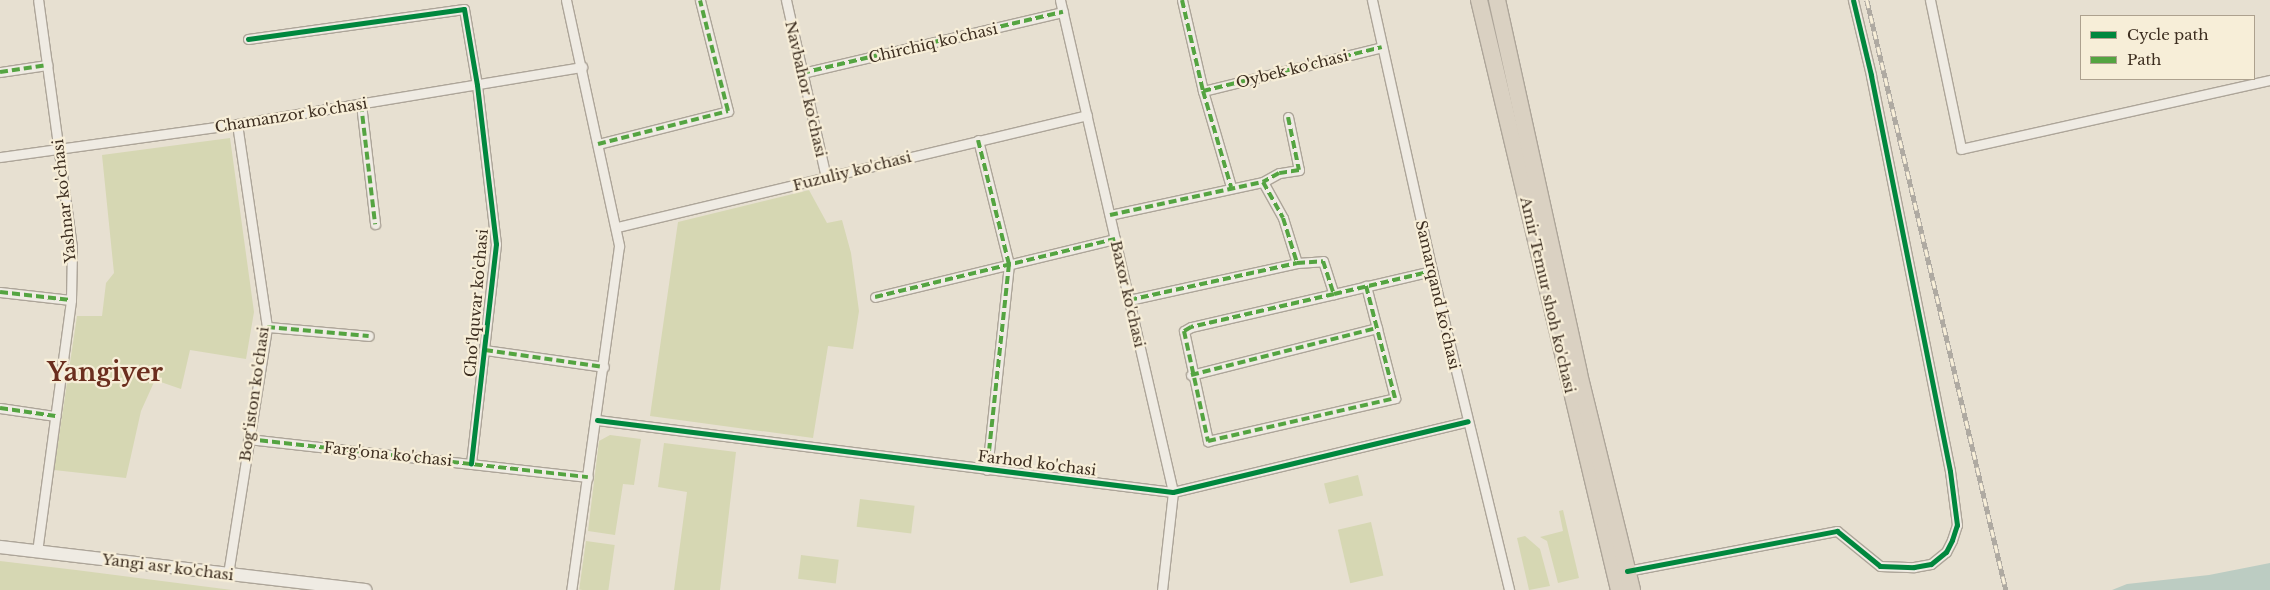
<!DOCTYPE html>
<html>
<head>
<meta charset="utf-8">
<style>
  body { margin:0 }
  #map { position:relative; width:2270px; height:590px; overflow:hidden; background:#e7e0d1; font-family:"Libre Baskerville",serif }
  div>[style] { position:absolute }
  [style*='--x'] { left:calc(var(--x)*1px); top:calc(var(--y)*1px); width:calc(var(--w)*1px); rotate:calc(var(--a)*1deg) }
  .green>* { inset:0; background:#d6d7b3; transform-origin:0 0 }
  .water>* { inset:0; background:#bcccc2 }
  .roads { filter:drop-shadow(1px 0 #ada599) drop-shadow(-1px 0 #ada599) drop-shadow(0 1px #ada599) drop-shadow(0 -1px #ada599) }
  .street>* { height:9px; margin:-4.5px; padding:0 4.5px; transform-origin:4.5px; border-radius:4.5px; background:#efebe3 }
  .secondary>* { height:12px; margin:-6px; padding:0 6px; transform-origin:6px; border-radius:6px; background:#efebe3 }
  .highway>* { height:16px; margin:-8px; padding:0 8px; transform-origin:8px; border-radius:8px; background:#dad1c2 }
  .rail>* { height:4.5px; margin-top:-2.25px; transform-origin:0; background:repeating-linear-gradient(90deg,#f7eed8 0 8px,#afaaa2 0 16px); box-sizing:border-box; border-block:1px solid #afaaa2 }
  .quiet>* { height:4px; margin-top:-2px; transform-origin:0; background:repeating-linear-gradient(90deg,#54a441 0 8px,transparent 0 12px) }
  .cycleway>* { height:5px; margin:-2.5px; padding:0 2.5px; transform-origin:2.5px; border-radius:2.5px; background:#00873e }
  span { translate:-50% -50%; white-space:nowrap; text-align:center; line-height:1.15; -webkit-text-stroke:4.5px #f7eed8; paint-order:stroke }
  .street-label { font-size:15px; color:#3d2e20 }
  .town-label { font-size:25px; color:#6b2e1e; font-weight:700 }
  .legend { position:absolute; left:2080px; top:15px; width:175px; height:65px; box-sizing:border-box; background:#f7eed8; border:1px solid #ada18e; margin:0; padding:6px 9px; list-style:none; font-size:15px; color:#3d2e20 }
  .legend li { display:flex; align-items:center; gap:10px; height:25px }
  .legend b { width:25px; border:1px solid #ada18e }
</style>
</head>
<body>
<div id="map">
  <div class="green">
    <i style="clip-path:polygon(230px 138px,254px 312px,246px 359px,190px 350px,181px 389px,155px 380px,141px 411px,126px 478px,54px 470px,77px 316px,102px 316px,106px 283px,114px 273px,102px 155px)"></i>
    <i style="clip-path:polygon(809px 190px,827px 223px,842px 220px,851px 253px,859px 311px,853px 349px,828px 346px,813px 438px,650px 416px,678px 222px)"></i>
    <i style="clip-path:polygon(610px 435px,641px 439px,634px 485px,623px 484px,615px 535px,588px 531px,599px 441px)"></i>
    <i style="clip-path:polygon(664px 443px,736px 452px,720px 590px,674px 590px,687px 492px,658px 487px)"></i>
    <i style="left:1358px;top:475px;width:21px;height:35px;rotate:76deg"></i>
    <i style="left:860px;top:499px;width:55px;height:28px;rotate:7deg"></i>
    <i style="clip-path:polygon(1563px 510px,1579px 578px,1558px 583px,1547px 541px,1540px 537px,1563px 531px,1559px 511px)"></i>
    <i style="left:1371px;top:522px;width:55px;height:34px;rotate:77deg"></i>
    <i style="clip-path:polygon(1525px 536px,1540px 549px,1550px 586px,1529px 590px,1517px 538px)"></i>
    <i style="left:586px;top:541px;width:29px;height:49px;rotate:8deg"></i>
    <i style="left:801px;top:555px;width:38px;height:24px;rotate:7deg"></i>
    <i style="clip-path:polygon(0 561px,76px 570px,232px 590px,0 590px)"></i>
  </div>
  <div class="water">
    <i style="clip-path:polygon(2270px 563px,2270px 590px,2112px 590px,2127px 584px,2209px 575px)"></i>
  </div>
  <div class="roads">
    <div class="street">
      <i style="--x:566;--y:0;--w:252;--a:77.8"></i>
      <i style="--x:619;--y:246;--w:347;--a:97.9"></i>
      <i style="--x:786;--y:0;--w:181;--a:77.3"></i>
      <i style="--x:1060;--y:0;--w:505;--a:77.06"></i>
      <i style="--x:1173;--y:492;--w:99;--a:96.4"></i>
      <i style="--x:1182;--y:0;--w:93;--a:77"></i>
      <i style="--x:1203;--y:91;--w:100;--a:73.7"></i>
      <i style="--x:1372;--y:0;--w:278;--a:77.5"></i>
      <i style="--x:1432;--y:271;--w:328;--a:76.4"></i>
      <i style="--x:1930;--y:0;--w:152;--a:78.2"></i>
      <i style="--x:1961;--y:149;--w:317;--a:-12.6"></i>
      <i style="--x:248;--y:39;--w:218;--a:-7.9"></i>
      <i style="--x:464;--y:9;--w:77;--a:80.3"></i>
      <i style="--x:477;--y:85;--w:160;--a:83.2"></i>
      <i style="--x:496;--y:244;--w:221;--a:96.5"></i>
      <i style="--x:0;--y:72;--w:48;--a:-8.5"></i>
      <i style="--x:802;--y:73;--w:268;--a:-13.2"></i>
      <i style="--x:1203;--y:91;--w:184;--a:-13.8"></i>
      <i style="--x:361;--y:104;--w:121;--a:83.3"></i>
      <i style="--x:1288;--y:117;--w:54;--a:78.3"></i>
      <i style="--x:1299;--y:170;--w:20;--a:171"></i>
      <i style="--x:1279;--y:173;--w:18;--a:151"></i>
      <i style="--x:1263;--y:182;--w:41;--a:60.9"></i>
      <i style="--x:1283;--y:218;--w:47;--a:72.7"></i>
      <i style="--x:1297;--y:263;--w:26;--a:-4"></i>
      <i style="--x:1323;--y:261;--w:35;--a:72"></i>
      <i style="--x:1334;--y:294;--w:101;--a:-13.2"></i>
      <i style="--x:978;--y:140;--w:128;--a:76"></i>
      <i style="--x:1009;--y:264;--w:207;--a:96.1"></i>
      <i style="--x:598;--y:144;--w:134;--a:-14.2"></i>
      <i style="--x:728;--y:111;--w:114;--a:-104.2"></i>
      <i style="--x:0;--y:157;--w:239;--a:-7.9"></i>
      <i style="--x:237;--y:124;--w:350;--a:-9.4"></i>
      <i style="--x:1110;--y:215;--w:157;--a:-12.2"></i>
      <i style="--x:617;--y:227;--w:483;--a:-13.4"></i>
      <i style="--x:0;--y:292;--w:71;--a:6.4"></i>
      <i style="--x:1334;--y:294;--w:147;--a:167"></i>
      <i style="--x:1191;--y:327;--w:8;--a:150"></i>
      <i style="--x:1184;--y:331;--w:113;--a:77.7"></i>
      <i style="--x:1208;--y:441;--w:192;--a:-12.9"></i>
      <i style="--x:1395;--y:398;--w:116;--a:-104.5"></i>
      <i style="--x:875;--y:297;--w:247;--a:-13.6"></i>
      <i style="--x:1129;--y:300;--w:172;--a:-12.4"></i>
      <i style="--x:267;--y:327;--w:102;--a:5"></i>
      <i style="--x:485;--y:350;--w:120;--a:8.1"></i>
      <i style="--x:1191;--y:375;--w:192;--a:-14.2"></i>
      <i style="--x:0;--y:408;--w:56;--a:8.3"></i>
      <i style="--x:597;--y:420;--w:580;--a:7.13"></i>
      <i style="--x:1173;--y:492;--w:303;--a:-13.5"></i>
      <i style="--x:248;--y:439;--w:342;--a:6.4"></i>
      <i style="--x:37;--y:552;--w:254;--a:-82.3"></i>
      <i style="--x:71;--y:300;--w:53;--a:-88.9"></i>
      <i style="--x:72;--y:247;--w:249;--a:-97.8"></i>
      <i style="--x:1627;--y:571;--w:214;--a:-10.8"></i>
      <i style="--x:1837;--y:531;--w:55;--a:39.1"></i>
      <i style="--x:1880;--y:566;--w:34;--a:2"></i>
      <i style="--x:1914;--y:567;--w:17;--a:-10"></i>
      <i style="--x:1931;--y:564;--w:19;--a:-39"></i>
      <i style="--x:1946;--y:552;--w:13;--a:-63"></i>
      <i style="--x:1952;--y:540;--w:16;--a:-72"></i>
      <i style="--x:1957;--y:525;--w:54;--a:-97.4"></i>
      <i style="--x:1950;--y:471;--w:404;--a:-101.3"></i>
      <i style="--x:1871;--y:75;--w:77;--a:-103.5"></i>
      <i style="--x:228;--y:574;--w:250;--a:-81"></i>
      <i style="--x:267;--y:327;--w:205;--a:-98.4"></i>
    </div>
    <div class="secondary">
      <i style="--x:0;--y:547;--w:368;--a:6.7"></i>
    </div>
    <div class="highway">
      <i style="--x:1479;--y:0;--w:606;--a:76.65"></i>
      <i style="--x:1497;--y:0;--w:383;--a:77.6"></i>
      <i style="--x:1579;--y:374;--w:222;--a:76.2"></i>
    </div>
  </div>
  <div class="rail">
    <i style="--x:1867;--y:0;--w:606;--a:76.74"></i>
  </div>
  <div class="quiet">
    <i style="--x:1182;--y:0;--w:93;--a:77"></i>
    <i style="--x:1203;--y:91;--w:100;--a:73.7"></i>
    <i style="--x:0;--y:72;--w:48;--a:-8.5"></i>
    <i style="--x:802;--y:73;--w:268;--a:-13.2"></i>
    <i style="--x:1203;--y:91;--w:184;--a:-13.8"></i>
    <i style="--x:361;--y:104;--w:121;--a:83.3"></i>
    <i style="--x:1288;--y:117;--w:54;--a:78.3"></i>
    <i style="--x:1299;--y:170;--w:20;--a:171"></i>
    <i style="--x:1279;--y:173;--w:18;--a:151"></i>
    <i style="--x:1263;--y:182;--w:41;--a:60.9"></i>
    <i style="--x:1283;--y:218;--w:47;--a:72.7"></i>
    <i style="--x:1297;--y:263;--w:26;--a:-4"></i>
    <i style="--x:1323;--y:261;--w:35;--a:72"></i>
    <i style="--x:1334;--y:294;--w:101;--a:-13.2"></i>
    <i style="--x:978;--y:140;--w:128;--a:76"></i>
    <i style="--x:1009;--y:264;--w:207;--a:96.1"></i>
    <i style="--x:598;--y:144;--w:134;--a:-14.2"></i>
    <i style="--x:728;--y:111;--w:114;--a:-104.2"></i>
    <i style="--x:1110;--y:215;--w:157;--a:-12.2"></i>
    <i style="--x:0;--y:292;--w:71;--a:6.4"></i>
    <i style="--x:1334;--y:294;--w:147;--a:167"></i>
    <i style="--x:1191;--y:327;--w:8;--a:150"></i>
    <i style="--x:1184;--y:331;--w:113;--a:77.7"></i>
    <i style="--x:1208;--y:441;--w:192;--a:-12.9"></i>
    <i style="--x:1395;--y:398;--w:116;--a:-104.5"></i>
    <i style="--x:875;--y:297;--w:247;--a:-13.6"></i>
    <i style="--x:1129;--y:300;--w:172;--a:-12.4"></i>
    <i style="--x:267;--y:327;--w:102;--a:5"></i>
    <i style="--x:485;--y:350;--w:120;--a:8.1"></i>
    <i style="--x:1191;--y:375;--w:192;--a:-14.2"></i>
    <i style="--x:0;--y:408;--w:56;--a:8.3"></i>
    <i style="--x:248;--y:439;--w:342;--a:6.4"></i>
  </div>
  <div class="cycleway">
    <i style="--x:248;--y:39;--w:218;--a:-7.9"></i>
    <i style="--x:464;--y:9;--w:77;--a:80.3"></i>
    <i style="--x:477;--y:85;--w:160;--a:83.2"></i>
    <i style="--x:496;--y:244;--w:221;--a:96.5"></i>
    <i style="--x:597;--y:420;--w:580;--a:7.13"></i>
    <i style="--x:1173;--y:492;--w:303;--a:-13.5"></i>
    <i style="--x:1627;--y:571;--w:214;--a:-10.8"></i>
    <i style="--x:1837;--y:531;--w:55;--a:39.1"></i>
    <i style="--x:1880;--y:566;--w:34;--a:2"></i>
    <i style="--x:1914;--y:567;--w:17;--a:-10"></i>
    <i style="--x:1931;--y:564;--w:19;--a:-39"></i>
    <i style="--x:1946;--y:552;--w:13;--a:-63"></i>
    <i style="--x:1952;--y:540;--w:16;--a:-72"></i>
    <i style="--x:1957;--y:525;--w:54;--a:-97.4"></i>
    <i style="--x:1950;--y:471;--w:404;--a:-101.3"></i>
    <i style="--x:1871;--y:75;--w:77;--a:-103.5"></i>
  </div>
  <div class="street-label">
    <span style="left:933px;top:43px;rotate:-13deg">Chirchiq ko'chasi</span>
    <span style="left:1292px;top:69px;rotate:-14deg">Oybek ko'chasi</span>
    <span style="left:806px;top:89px;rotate:77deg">Navbahor ko'chasi</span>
    <span style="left:291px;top:115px;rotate:-9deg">Chamanzor ko'chasi</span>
    <span style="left:852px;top:171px;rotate:-14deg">Fuzuliy ko'chasi</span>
    <span style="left:64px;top:201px;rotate:-96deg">Yashnar ko'chasi</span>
    <span style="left:1128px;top:294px;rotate:77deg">Baxor ko'chasi</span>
    <span style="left:1438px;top:295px;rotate:77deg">Samarqand ko‘chasi</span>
    <span style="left:1548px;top:295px;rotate:77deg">Amir Temur shoh ko'chasi</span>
    <span style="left:476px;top:303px;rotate:-85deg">Cho‘lquvar ko'chasi</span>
    <span style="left:254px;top:394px;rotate:-82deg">Bog‘iston ko'chasi</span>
    <span style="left:388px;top:454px;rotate:6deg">Farg'ona ko'chasi</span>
    <span style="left:1037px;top:463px;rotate:7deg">Farhod ko'chasi</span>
    <span style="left:168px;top:567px;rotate:7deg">Yangi asr ko'chasi</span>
  </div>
  <div class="town-label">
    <span style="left:105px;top:373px">Yangiyer</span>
  </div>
  <ul class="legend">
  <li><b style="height:6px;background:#00873e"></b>Cycle path</li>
  <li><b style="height:6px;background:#54a441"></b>Path</li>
  </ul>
</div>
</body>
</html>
